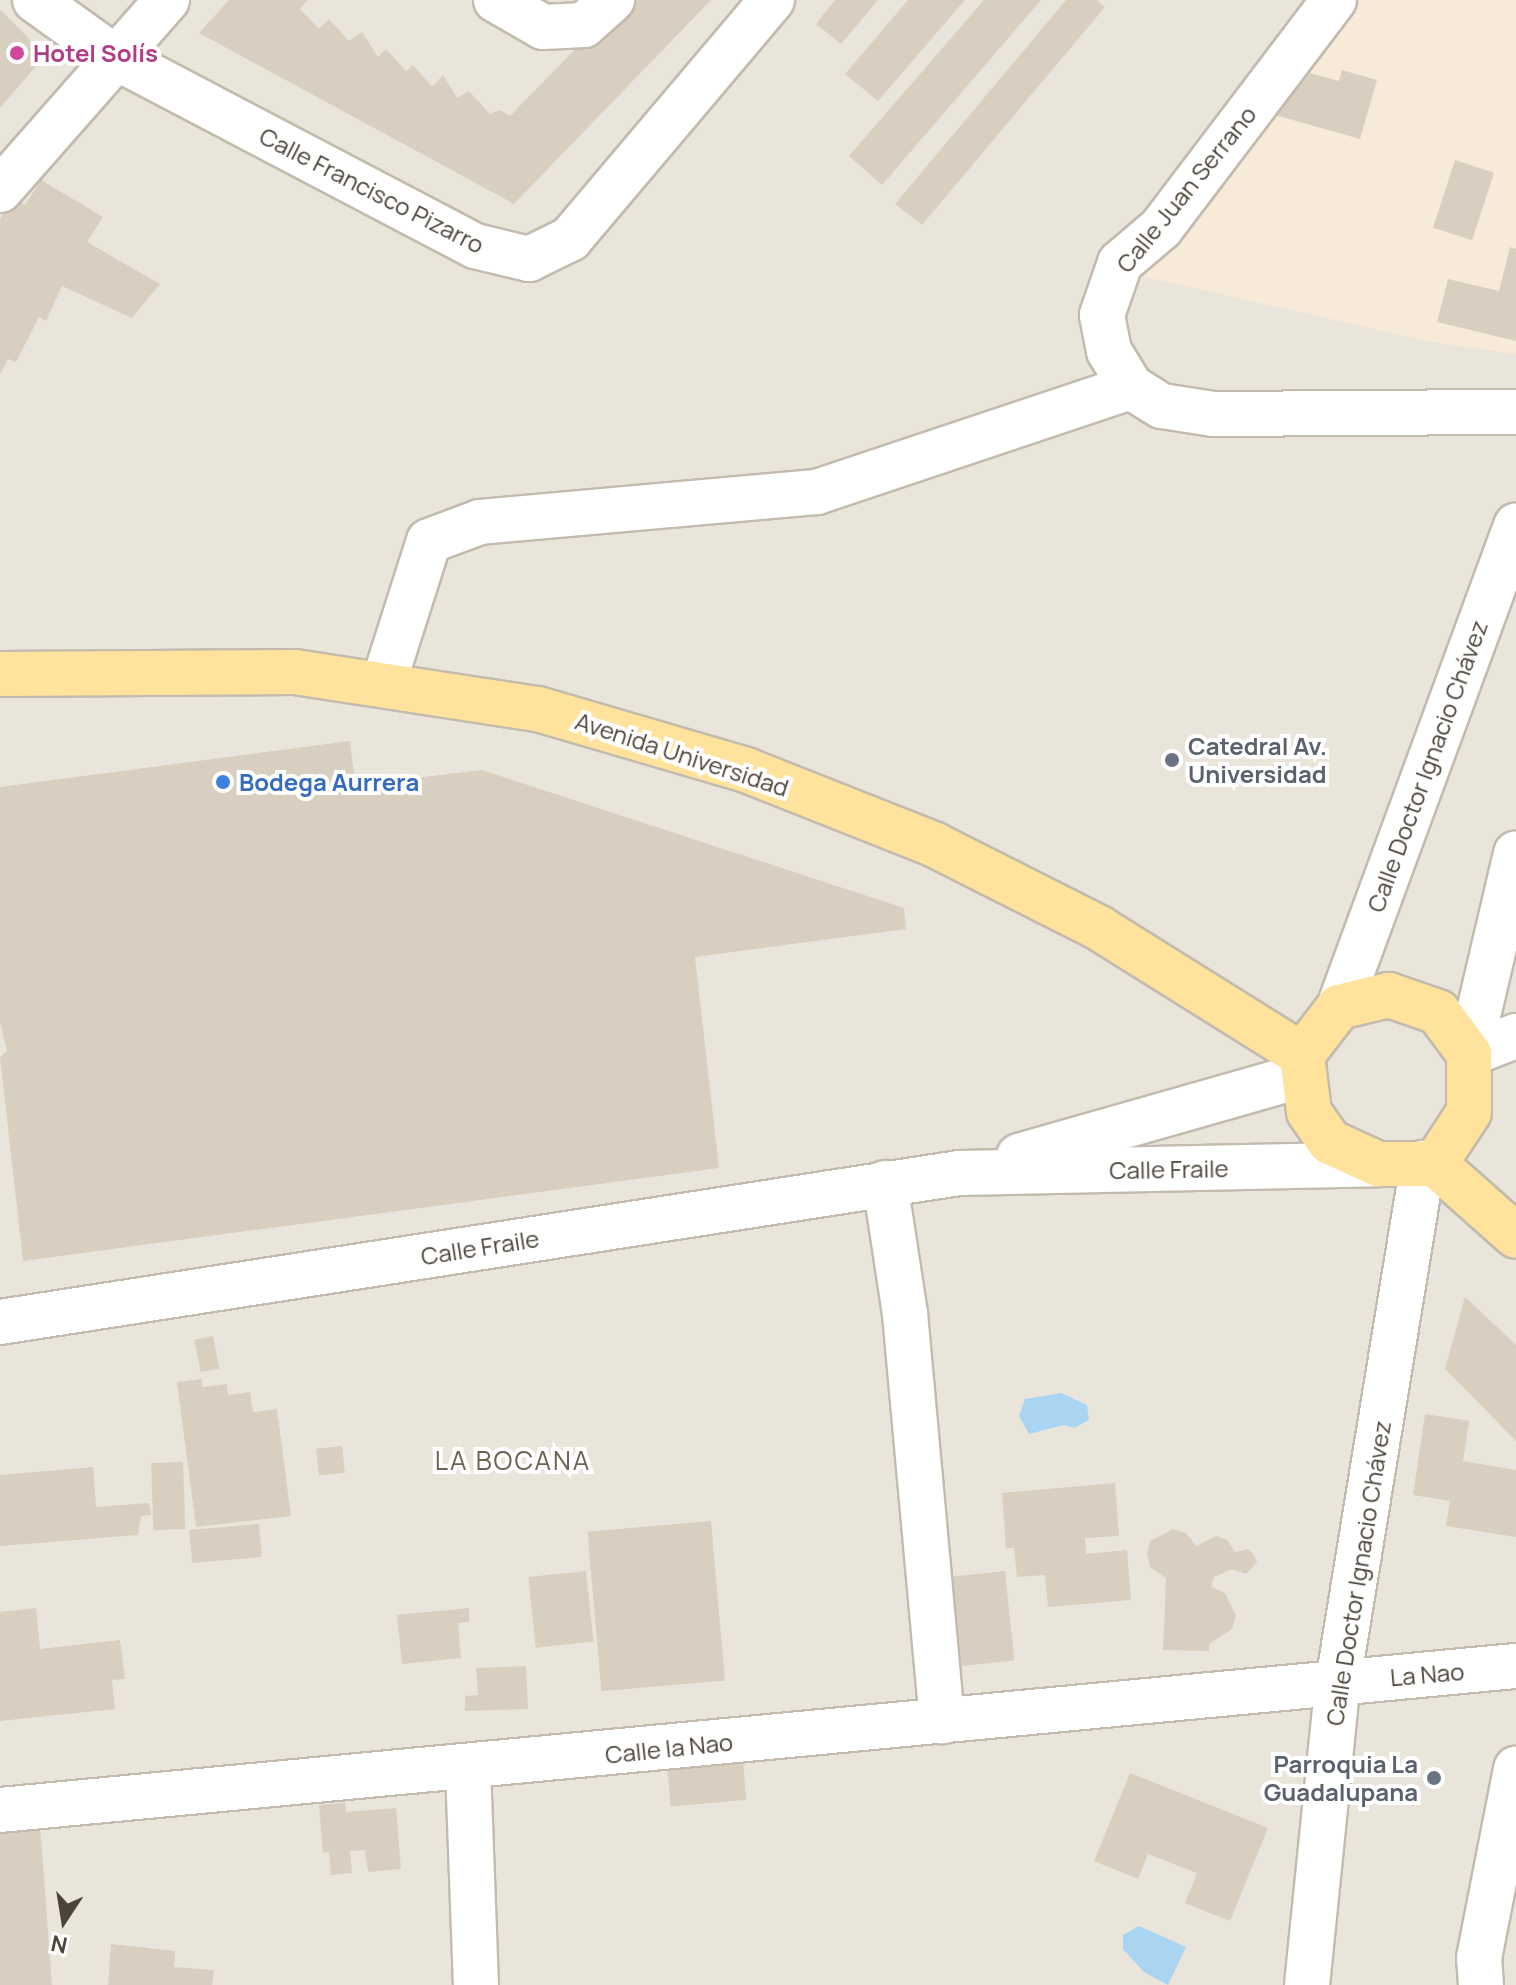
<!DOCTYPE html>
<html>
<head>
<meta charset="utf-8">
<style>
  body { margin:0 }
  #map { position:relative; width:1516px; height:1985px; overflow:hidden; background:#f6f3ec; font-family:Manrope,sans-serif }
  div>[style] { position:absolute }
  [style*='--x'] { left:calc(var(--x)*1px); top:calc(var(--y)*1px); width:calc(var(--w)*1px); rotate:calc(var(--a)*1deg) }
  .residential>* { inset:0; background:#eae5da; transform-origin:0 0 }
  .commercial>* { inset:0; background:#f7ead8 }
  .water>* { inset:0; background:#a9d4f2 }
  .building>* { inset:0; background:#d8cfc1; transform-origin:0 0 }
  .roads { filter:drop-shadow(2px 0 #c2bbae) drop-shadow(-2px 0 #c2bbae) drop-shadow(0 2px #c2bbae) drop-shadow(0 -2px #c2bbae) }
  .minor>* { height:44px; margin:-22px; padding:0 22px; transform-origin:22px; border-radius:22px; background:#fff }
  .major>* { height:44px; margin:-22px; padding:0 22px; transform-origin:22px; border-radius:22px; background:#ffe39c }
  .dots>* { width:22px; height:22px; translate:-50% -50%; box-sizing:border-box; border:4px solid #fff; border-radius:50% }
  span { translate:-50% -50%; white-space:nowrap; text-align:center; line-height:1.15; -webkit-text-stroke:8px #fff; paint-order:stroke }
  .hotel-label { font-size:24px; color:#b23c85; font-weight:700 }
  .left { translate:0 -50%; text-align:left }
  .street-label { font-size:24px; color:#4b4439 }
  .worship-label { font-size:24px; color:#5b616d; font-weight:700 }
  .right { translate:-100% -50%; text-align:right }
  .shop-label { font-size:24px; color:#366cbe; font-weight:700 }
  .neighbourhood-label { font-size:26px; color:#6e6250; letter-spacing:2px }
  .north { position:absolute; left:24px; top:1881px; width:80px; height:80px; -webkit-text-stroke:6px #fff; paint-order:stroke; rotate:192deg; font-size:22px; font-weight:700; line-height:32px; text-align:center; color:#4b4439 }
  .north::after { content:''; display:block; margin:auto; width:28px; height:36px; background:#4b4439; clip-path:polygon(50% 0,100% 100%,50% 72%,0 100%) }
</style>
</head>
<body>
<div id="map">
  <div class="residential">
    <i style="left:0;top:0;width:1516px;height:1985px"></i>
  </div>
  <div class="commercial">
    <i style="clip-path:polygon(1345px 0,1516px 0,1516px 354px,1431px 342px,1129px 273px)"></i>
  </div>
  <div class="water">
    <i style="clip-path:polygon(1061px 1393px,1087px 1405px,1089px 1420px,1074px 1428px,1064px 1425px,1029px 1434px,1019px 1416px,1025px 1399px)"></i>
    <i style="clip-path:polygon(1139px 1926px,1186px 1947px,1168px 1985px,1144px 1972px,1123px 1949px,1123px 1935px)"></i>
  </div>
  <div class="building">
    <i style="clip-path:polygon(229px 0,308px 0,300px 9px,319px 29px,329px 19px,349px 41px,362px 32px,378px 57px,386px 49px,406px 71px,413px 65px,432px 87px,443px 75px,457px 98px,469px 91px,490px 114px,500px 110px,510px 116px,623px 0,711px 0,514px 204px,199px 33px)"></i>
    <i style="clip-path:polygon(835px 0,878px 0,841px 44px,816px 24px)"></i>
    <i style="clip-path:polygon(908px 0,965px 0,878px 101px,845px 74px)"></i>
    <i style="clip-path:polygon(984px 0,1041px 0,882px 185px,849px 156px)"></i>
    <i style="clip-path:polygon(1066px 0,1097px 0,1105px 7px,922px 225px,895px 204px)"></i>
    <i style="clip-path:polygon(0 9px,31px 41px,37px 65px,0 108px)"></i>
    <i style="clip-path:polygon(1342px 70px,1377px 80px,1360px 139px,1275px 115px,1310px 73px,1339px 81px)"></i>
    <i style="left:1455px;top:160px;width:41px;height:71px;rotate:18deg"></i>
    <i style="clip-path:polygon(41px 180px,103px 217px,87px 242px,160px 284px,132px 318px,62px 286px,46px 321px,39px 317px,16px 362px,8px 359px,0 375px,0 220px,11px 197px,25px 205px)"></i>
    <i style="clip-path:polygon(1510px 247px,1516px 249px,1516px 341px,1437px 322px,1448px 279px,1499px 291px)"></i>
    <i style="clip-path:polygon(350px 741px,355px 785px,482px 770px,904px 908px,906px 929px,695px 957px,719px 1168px,23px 1261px,0 1057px,7px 1051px,0 1022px,0 787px)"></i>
    <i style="clip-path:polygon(1465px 1297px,1516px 1345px,1516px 1441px,1445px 1369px)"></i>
    <i style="left:213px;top:1336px;width:33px;height:19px;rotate:79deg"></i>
    <i style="clip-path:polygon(202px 1379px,202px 1387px,227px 1384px,228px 1395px,250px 1392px,253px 1412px,277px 1409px,291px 1516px,196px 1527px,177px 1382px)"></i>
    <i style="clip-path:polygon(1425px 1414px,1469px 1421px,1463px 1461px,1516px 1470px,1516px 1537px,1446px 1526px,1450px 1501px,1413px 1495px)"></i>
    <i style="left:342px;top:1446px;width:27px;height:26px;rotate:84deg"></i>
    <i style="left:183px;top:1462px;width:67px;height:32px;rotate:88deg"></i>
    <i style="clip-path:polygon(93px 1467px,96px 1507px,149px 1503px,151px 1515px,141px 1516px,138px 1535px,0 1546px,0 1475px)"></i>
    <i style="clip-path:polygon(1115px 1483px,1119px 1536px,1085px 1538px,1086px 1554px,1127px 1550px,1131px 1600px,1048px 1607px,1045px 1575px,1017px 1577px,1014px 1548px,1006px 1548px,1002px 1493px)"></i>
    <i style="left:711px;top:1521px;width:160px;height:124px;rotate:85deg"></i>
    <i style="left:259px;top:1524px;width:33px;height:70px;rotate:85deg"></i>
    <i style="clip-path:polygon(1173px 1529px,1186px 1533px,1196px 1546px,1216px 1536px,1227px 1540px,1235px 1552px,1248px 1549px,1254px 1555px,1257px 1562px,1246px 1574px,1232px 1569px,1214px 1577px,1211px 1587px,1225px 1593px,1236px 1616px,1232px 1629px,1209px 1644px,1209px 1651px,1163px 1650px,1166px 1578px,1150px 1567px,1147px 1554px,1150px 1541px)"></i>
    <i style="left:586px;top:1571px;width:71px;height:58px;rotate:84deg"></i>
    <i style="left:1005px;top:1571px;width:90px;height:58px;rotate:84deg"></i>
    <i style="clip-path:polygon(36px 1608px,40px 1649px,120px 1640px,125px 1679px,112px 1680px,115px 1709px,0 1721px,0 1612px)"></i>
    <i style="clip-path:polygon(469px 1608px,469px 1622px,458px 1623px,461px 1658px,402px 1664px,397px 1615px)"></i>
    <i style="clip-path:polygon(526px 1666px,528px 1709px,465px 1711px,465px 1696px,478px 1695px,476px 1668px)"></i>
    <i style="left:743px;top:1762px;width:38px;height:76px;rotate:85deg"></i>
    <i style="clip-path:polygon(1130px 1773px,1268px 1828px,1230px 1921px,1185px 1903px,1197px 1873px,1148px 1854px,1138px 1879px,1094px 1861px)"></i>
    <i style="clip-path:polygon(345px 1803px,346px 1812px,396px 1808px,401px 1869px,368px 1872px,365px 1850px,350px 1851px,352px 1873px,331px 1875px,329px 1852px,323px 1853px,319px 1805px)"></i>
    <i style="clip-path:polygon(39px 1811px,52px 1985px,0 1985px,0 1814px)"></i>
    <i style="clip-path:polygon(111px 1944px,175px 1951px,174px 1967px,214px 1970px,212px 1985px,108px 1985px)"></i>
  </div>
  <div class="roads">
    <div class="minor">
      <i style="--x:35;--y:0;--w:96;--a:35.7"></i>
      <i style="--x:113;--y:56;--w:409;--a:27.7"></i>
      <i style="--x:475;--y:246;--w:56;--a:13.5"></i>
      <i style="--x:529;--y:259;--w:46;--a:-26"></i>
      <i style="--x:570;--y:239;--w:313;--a:-49.8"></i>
      <i style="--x:496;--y:0;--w:54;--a:29.9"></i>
      <i style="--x:543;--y:27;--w:41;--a:-2.8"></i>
      <i style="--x:584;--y:25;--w:38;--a:-42"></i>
      <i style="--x:1334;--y:0;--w:286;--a:127.2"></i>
      <i style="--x:1161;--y:228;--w:54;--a:139.5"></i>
      <i style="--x:1120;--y:263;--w:55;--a:109.1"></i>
      <i style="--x:1102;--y:315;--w:37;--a:79"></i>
      <i style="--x:1109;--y:351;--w:42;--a:58.6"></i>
      <i style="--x:1131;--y:387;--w:36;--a:32"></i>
      <i style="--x:1162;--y:406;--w:52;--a:8.9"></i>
      <i style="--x:1213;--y:414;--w:303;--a:-0.4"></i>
      <i style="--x:0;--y:190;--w:253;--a:-48.7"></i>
      <i style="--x:383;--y:685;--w:151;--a:-72.3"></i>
      <i style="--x:429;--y:541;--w:54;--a:-20.4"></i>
      <i style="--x:480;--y:522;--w:338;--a:-5.1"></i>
      <i style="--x:817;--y:492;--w:331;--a:-18.5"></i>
      <i style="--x:1339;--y:1007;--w:513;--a:-69.8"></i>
      <i style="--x:1469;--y:1054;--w:206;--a:-76.8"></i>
      <i style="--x:1469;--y:1054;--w:50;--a:-21"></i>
      <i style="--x:1019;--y:1156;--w:295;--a:-15.9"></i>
      <i style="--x:885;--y:1183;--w:133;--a:81.3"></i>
      <i style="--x:905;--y:1314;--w:409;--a:84.8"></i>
      <i style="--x:0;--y:1322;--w:971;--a:-8.83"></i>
      <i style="--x:959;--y:1173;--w:419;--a:-1.2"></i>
      <i style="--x:468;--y:1768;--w:217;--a:87.9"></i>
      <i style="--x:0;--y:1810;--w:1523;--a:-5.43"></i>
      <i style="--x:1307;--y:1985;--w:305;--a:-84.2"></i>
      <i style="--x:1338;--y:1682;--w:526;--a:-80.7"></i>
      <i style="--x:1481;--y:1985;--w:27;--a:-94"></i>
      <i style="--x:1479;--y:1958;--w:193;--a:-78.9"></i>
    </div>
    <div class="major">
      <i style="--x:0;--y:674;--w:295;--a:-0.4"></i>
      <i style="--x:295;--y:672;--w:246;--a:8.7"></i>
      <i style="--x:538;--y:709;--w:217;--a:16.3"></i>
      <i style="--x:746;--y:770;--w:203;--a:21.6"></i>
      <i style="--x:935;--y:845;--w:184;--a:26.8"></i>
      <i style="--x:1099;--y:928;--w:239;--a:32"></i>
      <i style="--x:1435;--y:1164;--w:62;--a:-56.8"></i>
      <i style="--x:1469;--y:1112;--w:58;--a:-90"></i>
      <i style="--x:1469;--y:1054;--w:52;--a:-126.4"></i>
      <i style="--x:1438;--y:1012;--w:52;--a:-160.9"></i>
      <i style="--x:1389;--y:995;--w:51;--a:166.5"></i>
      <i style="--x:1339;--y:1007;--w:61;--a:127.6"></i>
      <i style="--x:1302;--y:1055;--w:57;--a:83"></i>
      <i style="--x:1309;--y:1112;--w:37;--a:55"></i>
      <i style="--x:1330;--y:1142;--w:53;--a:24.6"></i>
      <i style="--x:1378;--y:1164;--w:57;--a:0"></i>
      <i style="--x:1435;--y:1164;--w:108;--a:41.6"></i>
    </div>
  </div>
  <div class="dots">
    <i style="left:17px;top:53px;background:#d1479c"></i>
    <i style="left:1172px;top:760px;background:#6b7280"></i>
    <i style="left:223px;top:782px;background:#3f7fe0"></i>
    <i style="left:1434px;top:1778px;background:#6b7280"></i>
  </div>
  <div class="hotel-label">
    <span class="left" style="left:33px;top:53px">Hotel Solís</span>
  </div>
  <div class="street-label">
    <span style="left:1186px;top:189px;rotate:-51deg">Calle Juan Serrano</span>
    <span style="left:372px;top:190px;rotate:27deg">Calle Francisco Pizarro</span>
    <span style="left:682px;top:754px;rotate:18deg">Avenida Universidad</span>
    <span style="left:1427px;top:766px;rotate:-70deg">Calle Doctor Ignacio Chávez</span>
    <span style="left:1169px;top:1169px;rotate:-1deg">Calle Fraile</span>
    <span style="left:480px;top:1247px;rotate:-9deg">Calle Fraile</span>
    <span style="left:1358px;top:1573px;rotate:-81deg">Calle Doctor Ignacio Chávez</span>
    <span style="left:1427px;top:1674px;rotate:-5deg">La Nao</span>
    <span style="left:669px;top:1748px;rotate:-6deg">Calle la Nao</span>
  </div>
  <div class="worship-label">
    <span class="left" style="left:1188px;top:760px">Catedral Av.<br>Universidad</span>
    <span class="right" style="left:1418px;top:1778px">Parroquia La<br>Guadalupana</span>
  </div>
  <div class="shop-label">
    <span class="left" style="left:239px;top:782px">Bodega Aurrera</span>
  </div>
  <div class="neighbourhood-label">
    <span style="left:513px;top:1461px">LA BOCANA</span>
  </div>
  <div class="north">N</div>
</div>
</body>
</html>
